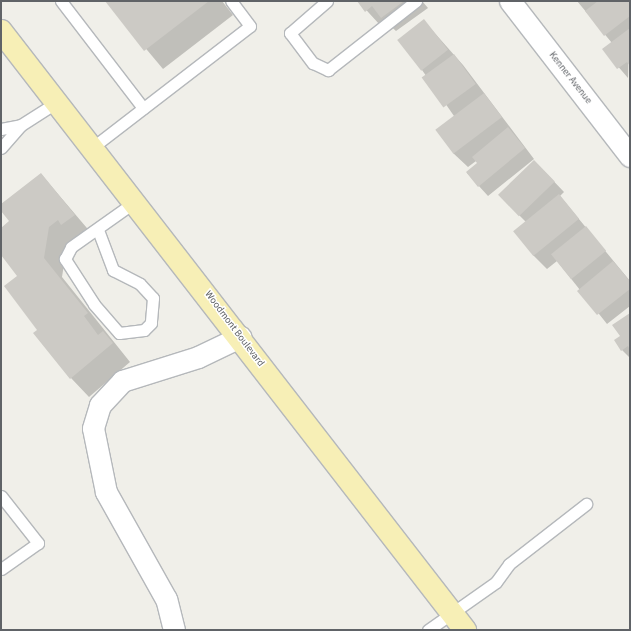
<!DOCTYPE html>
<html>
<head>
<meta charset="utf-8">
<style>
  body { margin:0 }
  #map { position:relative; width:631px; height:631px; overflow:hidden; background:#f0efe9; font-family:"Source Sans 3",sans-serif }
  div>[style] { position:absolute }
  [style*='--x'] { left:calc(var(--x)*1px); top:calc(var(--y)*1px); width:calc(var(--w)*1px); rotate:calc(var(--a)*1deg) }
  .shadow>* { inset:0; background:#0003 }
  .building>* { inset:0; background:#cccac5; transform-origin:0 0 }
  .roads { filter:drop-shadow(1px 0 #b5b8bb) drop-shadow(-1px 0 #b5b8bb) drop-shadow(0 1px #b5b8bb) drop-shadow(0 -1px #b5b8bb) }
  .lane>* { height:11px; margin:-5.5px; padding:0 5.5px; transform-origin:5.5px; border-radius:5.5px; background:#fff }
  .street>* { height:21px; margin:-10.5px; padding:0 10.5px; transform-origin:10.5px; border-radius:10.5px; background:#fff }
  .primary>* { height:22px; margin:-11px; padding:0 11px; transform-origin:11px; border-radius:11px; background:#f7efb6 }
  span { translate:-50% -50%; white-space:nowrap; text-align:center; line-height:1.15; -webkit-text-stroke:3px #fff; paint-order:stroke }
  .street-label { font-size:10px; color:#606367 }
  .frame { position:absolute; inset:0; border:2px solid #606367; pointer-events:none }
</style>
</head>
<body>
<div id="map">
  <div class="shadow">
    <i style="clip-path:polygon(106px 1px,222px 1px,233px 15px,163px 69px)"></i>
    <i style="clip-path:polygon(358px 1px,422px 1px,428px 8px,396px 31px,385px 21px,380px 25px)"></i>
    <i style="clip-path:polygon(577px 1px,630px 1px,628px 78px,603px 49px,612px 43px)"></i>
    <i style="clip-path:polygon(424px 21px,463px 65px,534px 159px,488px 196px,467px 173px,478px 163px,476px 161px,468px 167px,453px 153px,454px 116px,422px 70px)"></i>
    <i style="clip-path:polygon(544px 171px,564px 192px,560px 196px,630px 281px,630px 306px,607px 324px,557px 261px,547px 269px,533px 255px,526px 222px,519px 215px)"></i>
    <i style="clip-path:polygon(41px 174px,92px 234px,67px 246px,62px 277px,130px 362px,89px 397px,71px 378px,39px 330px,18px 276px,1px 253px,1px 229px,10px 221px,1px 205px)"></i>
    <i style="clip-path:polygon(630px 314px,630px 358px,622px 350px,621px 336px)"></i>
  </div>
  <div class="building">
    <i style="clip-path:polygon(105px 1px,209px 1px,144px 51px)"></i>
    <i style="clip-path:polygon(357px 1px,404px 1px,381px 18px,372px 6px,365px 12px)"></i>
    <i style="clip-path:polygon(598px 1px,630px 1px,630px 16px,604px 36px,585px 11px)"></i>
    <i style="left:424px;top:19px;width:39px;height:34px;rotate:52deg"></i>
    <i style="clip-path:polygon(630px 28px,630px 66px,627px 62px,617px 69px,602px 49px)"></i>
    <i style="left:454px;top:54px;width:37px;height:40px;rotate:54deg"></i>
    <i style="left:484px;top:93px;width:30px;height:61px;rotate:53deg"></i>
    <i style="clip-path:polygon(508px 127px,525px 148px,478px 187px,466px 172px,477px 163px,472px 157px)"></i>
    <i style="left:534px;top:160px;width:30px;height:50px;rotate:46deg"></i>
    <i style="clip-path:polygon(41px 173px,75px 215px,61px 225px,58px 220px,49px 227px,44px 258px,88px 313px,84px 316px,98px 335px,103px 331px,113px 343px,70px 379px,33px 333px,37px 330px,4px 286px,17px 276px,1px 255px,1px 228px,9px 221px,1px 211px,1px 204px)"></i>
    <i style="left:559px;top:194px;width:32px;height:59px;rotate:51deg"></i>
    <i style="left:586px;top:226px;width:32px;height:45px;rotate:51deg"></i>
    <i style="clip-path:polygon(613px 261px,630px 281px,630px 289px,597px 315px,577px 291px)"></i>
    <i style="clip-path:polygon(630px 313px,630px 350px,628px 346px,621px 351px,614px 340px,620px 336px,612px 325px)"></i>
  </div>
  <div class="roads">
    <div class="lane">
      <i style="--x:61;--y:1;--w:135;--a:52.5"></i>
      <i style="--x:327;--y:1;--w:49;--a:139.1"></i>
      <i style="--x:290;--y:33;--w:38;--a:53"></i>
      <i style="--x:313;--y:63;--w:17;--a:25"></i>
      <i style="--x:328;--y:70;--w:112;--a:-38.1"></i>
      <i style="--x:1;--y:129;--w:20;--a:-11"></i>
      <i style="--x:93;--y:147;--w:198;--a:-37.6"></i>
      <i style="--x:250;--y:26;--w:31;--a:-127"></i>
      <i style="--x:1;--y:148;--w:30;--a:-49"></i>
      <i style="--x:21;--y:125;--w:43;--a:-32.6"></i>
      <i style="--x:98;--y:230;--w:43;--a:69.4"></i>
      <i style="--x:113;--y:270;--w:30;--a:27"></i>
      <i style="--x:140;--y:284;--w:19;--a:47"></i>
      <i style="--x:153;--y:298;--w:25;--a:95"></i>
      <i style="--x:151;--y:323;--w:10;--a:135"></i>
      <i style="--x:144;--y:330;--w:25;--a:173"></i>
      <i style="--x:119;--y:333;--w:38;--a:-131"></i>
      <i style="--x:94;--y:304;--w:54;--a:-122.8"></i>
      <i style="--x:65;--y:259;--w:13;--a:-63"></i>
      <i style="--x:71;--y:247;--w:80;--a:-35.3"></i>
      <i style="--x:1;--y:496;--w:60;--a:51.8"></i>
      <i style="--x:38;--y:543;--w:45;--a:144.9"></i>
      <i style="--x:428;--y:630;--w:83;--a:-35.2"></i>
      <i style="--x:496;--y:582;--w:22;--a:-54"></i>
      <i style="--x:509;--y:564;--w:98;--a:-37.9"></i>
    </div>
    <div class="street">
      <i style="--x:510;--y:1;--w:196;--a:52.3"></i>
      <i style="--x:174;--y:630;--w:32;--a:-104"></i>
      <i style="--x:166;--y:599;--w:123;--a:-119.3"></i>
      <i style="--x:106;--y:492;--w:65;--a:-101.5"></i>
      <i style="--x:93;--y:428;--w:24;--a:-73"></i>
      <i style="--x:100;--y:405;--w:33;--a:-47"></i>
      <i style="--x:122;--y:381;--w:80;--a:-17.5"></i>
      <i style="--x:198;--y:357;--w:47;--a:-25.5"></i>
    </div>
    <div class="primary">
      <i style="--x:1;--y:31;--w:758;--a:52.24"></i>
    </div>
  </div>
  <div class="street-label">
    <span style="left:570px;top:78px;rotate:52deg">Kenner Avenue</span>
    <span style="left:234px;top:329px;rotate:53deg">Woodmont Boulevard</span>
  </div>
  <div class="frame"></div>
</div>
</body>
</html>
